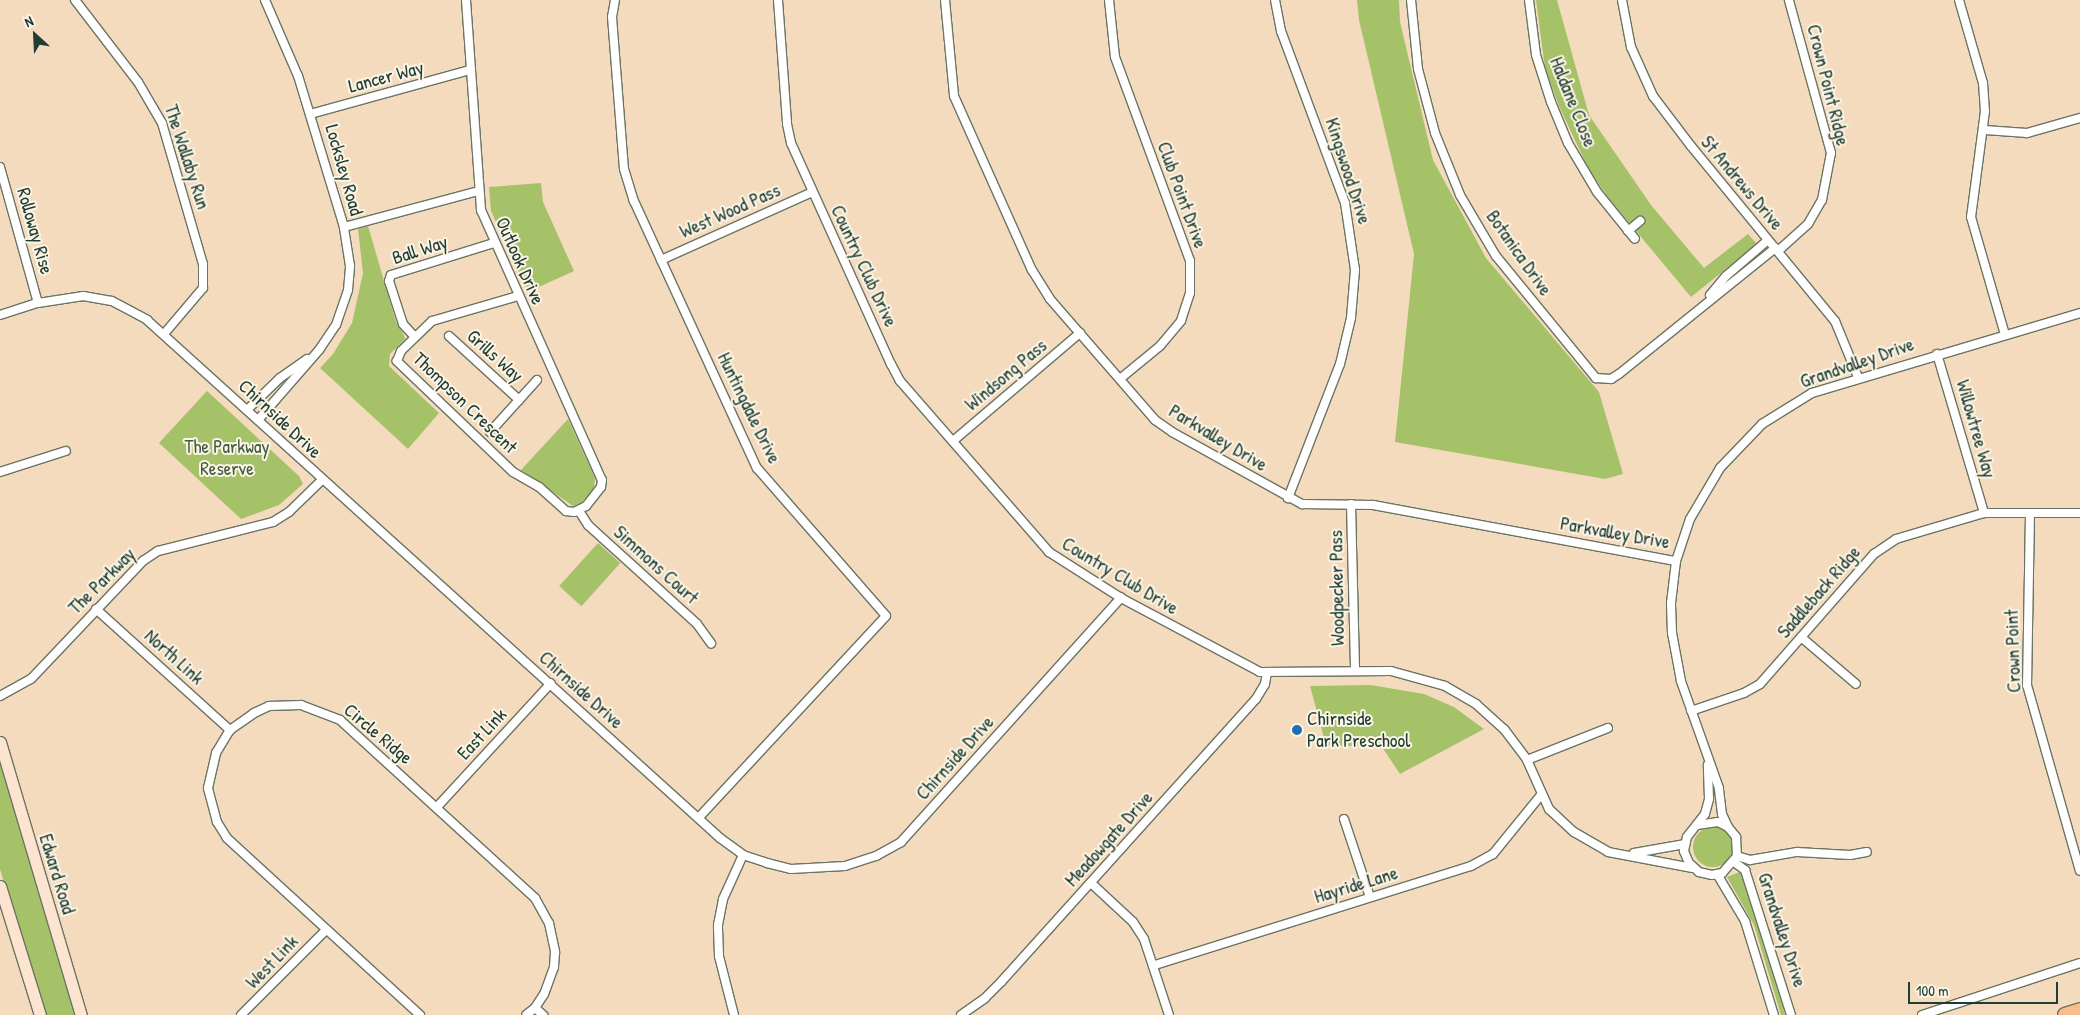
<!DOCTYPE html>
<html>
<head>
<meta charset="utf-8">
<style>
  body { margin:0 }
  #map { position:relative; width:2080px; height:1015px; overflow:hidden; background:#f5dbbe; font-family:"Patrick Hand",sans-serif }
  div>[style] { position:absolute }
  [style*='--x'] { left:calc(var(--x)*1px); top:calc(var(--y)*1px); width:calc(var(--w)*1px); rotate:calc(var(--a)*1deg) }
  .green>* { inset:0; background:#a5c269; transform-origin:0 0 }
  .round { border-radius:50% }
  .roads { filter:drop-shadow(1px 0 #6a7464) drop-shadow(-1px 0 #6a7464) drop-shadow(0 1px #6a7464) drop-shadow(0 -1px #6a7464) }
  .minor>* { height:8px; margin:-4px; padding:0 4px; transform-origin:4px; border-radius:4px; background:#fff }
  .secondary>* { height:11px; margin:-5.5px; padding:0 5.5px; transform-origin:5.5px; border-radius:5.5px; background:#fde4d0 }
  .trunk>* { height:14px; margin:-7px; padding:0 7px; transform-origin:7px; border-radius:7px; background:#f9bc8a }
  .dots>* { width:14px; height:14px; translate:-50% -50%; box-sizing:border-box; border:2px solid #fcf5e5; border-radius:50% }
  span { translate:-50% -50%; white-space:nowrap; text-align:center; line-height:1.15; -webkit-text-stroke:4px #fcf5e5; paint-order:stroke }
  .street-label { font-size:19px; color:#1f3d34 }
  .park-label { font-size:19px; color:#405e41 }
  .poi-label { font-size:19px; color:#1f3d34 }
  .left { translate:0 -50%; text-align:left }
  .north { position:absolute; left:10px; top:10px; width:50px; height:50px; -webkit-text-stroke:4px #fcf5e5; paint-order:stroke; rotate:335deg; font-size:14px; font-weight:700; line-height:20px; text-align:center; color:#1f3d34 }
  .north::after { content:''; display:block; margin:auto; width:18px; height:22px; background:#1f3d34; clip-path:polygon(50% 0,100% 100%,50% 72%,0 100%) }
  .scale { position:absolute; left:1908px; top:982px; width:150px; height:22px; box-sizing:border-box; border:2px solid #1f3d34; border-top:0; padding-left:6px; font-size:15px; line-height:18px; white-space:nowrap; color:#1f3d34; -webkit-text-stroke:4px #fcf5e5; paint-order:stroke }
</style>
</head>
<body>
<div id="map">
  <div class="green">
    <i style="clip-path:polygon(1357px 0,1399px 0,1400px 22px,1433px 160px,1486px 258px,1599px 392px,1623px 474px,1605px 479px,1395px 442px,1414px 254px,1359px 20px)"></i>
    <i style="clip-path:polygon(1536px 0,1557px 0,1589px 115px,1651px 205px,1704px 268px,1748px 234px,1757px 244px,1691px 297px,1607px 196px,1588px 168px,1559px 106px,1545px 68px)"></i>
    <i style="clip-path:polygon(541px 183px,543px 202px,574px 271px,528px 292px,491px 211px,489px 187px)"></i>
    <i style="clip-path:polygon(368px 226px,396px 322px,404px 335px,405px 339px,390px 354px,389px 366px,439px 413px,408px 449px,320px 368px,333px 354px,352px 323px,363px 273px,358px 229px)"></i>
    <i style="clip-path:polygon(207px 391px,299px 476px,303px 484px,279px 505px,241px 519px,159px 443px)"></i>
    <i style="clip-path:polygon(568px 419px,595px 478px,594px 489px,581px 503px,573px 506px,521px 470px)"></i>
    <i style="left:598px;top:543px;width:30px;height:58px;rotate:42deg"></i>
    <i style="clip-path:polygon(1371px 685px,1424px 694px,1454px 707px,1484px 729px,1400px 774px,1382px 747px,1326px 745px,1310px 686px)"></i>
    <i style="clip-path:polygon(0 763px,77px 1015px,44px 1015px,0 869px)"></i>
    <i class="round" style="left:1693px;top:827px;width:40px;height:40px"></i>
    <i style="clip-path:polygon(1742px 871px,1766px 944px,1785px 1015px,1781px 1015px,1754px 925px,1727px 877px)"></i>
  </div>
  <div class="roads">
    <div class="minor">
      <i style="--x:75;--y:0;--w:103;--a:52.5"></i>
      <i style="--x:138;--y:82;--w:48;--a:59.7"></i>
      <i style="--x:162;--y:123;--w:147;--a:73.8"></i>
      <i style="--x:203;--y:264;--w:24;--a:90"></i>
      <i style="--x:203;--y:288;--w:60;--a:130.3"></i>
      <i style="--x:466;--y:0;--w:211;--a:85.9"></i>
      <i style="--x:481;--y:210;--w:296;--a:65.9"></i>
      <i style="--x:602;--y:480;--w:7;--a:98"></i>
      <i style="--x:601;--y:487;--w:24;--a:128"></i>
      <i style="--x:586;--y:506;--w:13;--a:153"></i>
      <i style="--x:574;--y:512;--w:8;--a:-173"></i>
      <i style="--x:566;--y:511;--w:36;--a:-138"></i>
      <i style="--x:539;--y:487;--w:30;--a:-150"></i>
      <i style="--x:513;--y:472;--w:161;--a:-136.3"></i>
      <i style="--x:397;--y:361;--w:11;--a:-68"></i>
      <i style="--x:401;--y:351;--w:43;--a:-44.1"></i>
      <i style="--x:432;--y:321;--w:90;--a:-16.2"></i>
      <i style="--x:615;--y:0;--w:17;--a:100"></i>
      <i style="--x:612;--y:17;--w:152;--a:85.5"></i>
      <i style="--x:624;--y:169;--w:34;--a:73"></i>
      <i style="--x:634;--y:201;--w:294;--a:65.3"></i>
      <i style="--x:757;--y:468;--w:196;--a:48.9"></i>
      <i style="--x:886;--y:616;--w:276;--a:132.9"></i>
      <i style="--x:778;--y:0;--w:124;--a:85.8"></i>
      <i style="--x:787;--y:124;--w:19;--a:78"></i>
      <i style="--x:791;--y:143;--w:243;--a:65.7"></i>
      <i style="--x:891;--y:364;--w:19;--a:62"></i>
      <i style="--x:900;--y:381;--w:227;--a:48.9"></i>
      <i style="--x:1049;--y:552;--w:85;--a:32.6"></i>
      <i style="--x:1121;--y:598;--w:157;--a:28"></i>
      <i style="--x:1260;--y:672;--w:131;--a:-0.4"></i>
      <i style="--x:1391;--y:671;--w:56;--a:15.5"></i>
      <i style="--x:1445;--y:686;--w:36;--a:30"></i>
      <i style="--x:1476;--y:704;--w:38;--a:42"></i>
      <i style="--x:1504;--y:729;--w:39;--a:53"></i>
      <i style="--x:1527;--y:760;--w:54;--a:65.8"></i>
      <i style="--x:1549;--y:809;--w:34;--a:43"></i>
      <i style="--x:1574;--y:832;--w:39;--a:30"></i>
      <i style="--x:1608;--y:852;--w:86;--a:10.7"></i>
      <i style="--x:945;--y:0;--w:96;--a:84.6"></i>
      <i style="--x:954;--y:96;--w:191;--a:65.9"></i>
      <i style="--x:1032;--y:270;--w:34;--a:58"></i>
      <i style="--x:1050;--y:299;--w:160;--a:49"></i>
      <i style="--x:1155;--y:420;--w:21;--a:35"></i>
      <i style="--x:1172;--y:432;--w:149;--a:29"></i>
      <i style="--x:1302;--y:504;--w:71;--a:0.8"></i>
      <i style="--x:1373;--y:505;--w:308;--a:10.5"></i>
      <i style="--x:1109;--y:0;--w:57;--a:84"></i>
      <i style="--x:1115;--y:57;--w:217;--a:69.8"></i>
      <i style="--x:1190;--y:261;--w:32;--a:90"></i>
      <i style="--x:1190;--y:293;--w:29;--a:108"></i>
      <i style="--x:1181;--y:321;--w:33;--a:130"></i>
      <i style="--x:1160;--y:346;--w:50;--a:140.6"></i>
      <i style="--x:1275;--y:0;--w:32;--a:79"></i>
      <i style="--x:1281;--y:31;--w:184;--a:69.6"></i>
      <i style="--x:1345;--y:203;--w:68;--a:81.5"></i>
      <i style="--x:1355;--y:270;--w:48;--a:94.8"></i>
      <i style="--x:1351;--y:318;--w:47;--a:103.4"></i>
      <i style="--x:1340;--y:364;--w:144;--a:111.2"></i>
      <i style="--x:1411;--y:0;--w:69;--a:84.2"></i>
      <i style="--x:1418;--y:69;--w:66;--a:75.1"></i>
      <i style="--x:1435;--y:133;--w:67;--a:68"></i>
      <i style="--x:1460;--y:195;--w:71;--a:59.5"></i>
      <i style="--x:1496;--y:256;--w:158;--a:50.7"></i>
      <i style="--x:1596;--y:378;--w:15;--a:4"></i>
      <i style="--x:1611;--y:379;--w:9;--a:-32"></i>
      <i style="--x:1619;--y:374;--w:201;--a:-38.9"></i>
      <i style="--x:1529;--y:0;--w:55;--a:82.7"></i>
      <i style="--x:1536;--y:55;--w:49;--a:72.3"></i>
      <i style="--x:1551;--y:102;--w:44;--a:67.5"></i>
      <i style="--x:1568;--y:143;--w:57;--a:59.4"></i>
      <i style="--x:1597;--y:192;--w:60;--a:51"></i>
      <i style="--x:1622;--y:0;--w:48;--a:79.2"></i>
      <i style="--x:1631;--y:47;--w:54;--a:65.8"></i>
      <i style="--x:1653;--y:96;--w:63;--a:52.8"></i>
      <i style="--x:1691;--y:146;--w:227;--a:50.6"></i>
      <i style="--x:1835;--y:321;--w:61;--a:67.7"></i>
      <i style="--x:1959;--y:0;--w:86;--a:73.9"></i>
      <i style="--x:1983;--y:83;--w:28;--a:86"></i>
      <i style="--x:1985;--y:111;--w:107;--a:97.5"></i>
      <i style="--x:1971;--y:217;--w:123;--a:73.9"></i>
      <i style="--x:310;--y:114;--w:166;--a:-15.4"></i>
      <i style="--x:1985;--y:130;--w:42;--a:4.1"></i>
      <i style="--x:2027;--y:133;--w:55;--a:-15.8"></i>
      <i style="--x:0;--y:167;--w:141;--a:74.4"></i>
      <i style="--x:344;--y:227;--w:139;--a:-15"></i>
      <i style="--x:1628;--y:231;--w:16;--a:-40"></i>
      <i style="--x:1778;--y:251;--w:40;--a:-42"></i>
      <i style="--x:1808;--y:224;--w:28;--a:-60"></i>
      <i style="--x:1822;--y:200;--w:48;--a:-79.2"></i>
      <i style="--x:1831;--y:153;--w:159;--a:-105.4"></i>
      <i style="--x:661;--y:260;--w:166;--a:-24.2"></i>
      <i style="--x:1710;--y:295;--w:25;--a:-50"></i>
      <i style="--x:1726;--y:276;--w:55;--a:-40.6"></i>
      <i style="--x:0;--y:315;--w:40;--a:-18"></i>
      <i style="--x:38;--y:303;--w:46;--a:-8.8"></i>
      <i style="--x:83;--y:296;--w:29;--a:10"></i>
      <i style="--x:112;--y:301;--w:40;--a:28"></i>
      <i style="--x:147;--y:320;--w:772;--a:42.11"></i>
      <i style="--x:720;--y:838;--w:29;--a:36"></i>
      <i style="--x:743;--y:855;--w:25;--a:18"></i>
      <i style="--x:767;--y:863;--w:25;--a:14"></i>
      <i style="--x:791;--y:869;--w:54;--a:-3.2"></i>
      <i style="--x:845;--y:866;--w:33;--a:-18"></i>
      <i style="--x:876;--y:856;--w:29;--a:-29"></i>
      <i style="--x:901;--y:842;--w:329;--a:-48"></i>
      <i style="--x:414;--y:336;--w:16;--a:-133"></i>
      <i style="--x:403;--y:324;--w:45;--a:-108"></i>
      <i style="--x:389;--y:281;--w:6;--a:-72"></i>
      <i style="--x:391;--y:275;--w:108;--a:-17.3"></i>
      <i style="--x:449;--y:336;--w:95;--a:42.4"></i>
      <i style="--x:1937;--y:354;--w:166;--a:73.5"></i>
      <i style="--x:247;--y:410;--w:46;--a:-44.1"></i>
      <i style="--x:280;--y:378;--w:33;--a:-35"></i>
      <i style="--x:258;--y:420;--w:93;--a:-48.9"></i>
      <i style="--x:319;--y:350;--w:30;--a:-56"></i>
      <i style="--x:336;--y:325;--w:37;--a:-71"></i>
      <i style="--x:348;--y:290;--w:24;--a:-85"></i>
      <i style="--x:350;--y:266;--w:39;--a:-99"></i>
      <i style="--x:344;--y:227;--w:158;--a:-106.9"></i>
      <i style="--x:298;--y:76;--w:83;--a:-113.5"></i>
      <i style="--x:490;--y:432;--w:70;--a:-47.9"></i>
      <i style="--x:953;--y:441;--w:167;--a:-40.4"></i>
      <i style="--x:0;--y:472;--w:69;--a:-17.7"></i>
      <i style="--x:1351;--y:504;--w:167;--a:88.6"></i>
      <i style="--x:579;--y:511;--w:17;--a:57"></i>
      <i style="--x:588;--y:525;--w:147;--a:42.2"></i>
      <i style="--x:697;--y:624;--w:24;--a:54"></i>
      <i style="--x:2030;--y:514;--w:171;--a:91"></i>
      <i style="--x:2027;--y:685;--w:193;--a:74.1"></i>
      <i style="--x:96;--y:609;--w:181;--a:42.1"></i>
      <i style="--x:1801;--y:637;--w:72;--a:40.5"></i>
      <i style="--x:0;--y:696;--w:35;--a:-29"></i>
      <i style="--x:31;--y:679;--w:163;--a:-46.5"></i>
      <i style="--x:143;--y:561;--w:18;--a:-34"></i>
      <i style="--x:158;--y:551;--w:119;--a:-14.2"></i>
      <i style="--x:273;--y:522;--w:19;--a:-32"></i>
      <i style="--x:289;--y:512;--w:46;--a:-44.1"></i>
      <i style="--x:1691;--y:711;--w:56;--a:-18.8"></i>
      <i style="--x:1744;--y:693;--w:18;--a:-29"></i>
      <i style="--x:1760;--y:684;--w:173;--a:-48.8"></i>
      <i style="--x:1874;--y:554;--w:27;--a:-34"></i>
      <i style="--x:1896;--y:539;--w:92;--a:-16.5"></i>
      <i style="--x:1984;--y:513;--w:96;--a:0"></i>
      <i style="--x:1527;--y:760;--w:87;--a:-21.6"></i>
      <i style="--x:437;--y:807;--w:168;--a:-47.4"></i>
      <i style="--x:1344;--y:819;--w:82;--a:71.6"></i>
      <i style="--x:1697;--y:825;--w:21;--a:-8"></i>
      <i style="--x:1718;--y:822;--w:11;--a:27"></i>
      <i style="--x:1728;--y:827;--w:13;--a:51"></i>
      <i style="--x:1736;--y:837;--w:19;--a:87"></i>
      <i style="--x:1737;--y:856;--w:23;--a:131"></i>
      <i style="--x:1722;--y:873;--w:10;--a:169"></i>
      <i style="--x:1712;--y:875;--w:13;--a:-167"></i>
      <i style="--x:1699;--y:872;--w:13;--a:-138"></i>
      <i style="--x:1689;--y:863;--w:13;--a:-113"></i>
      <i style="--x:1684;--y:851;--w:14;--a:-78"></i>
      <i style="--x:1687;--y:837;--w:29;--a:-52"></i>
      <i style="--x:1705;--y:814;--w:16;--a:-75"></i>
      <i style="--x:1709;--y:799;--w:34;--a:-92"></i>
      <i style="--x:1728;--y:827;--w:14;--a:-115"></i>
      <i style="--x:1722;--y:814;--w:26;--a:-97"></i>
      <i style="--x:1719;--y:788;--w:114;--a:-109.6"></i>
      <i style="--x:1681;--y:681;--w:49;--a:-100.6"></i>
      <i style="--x:1672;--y:633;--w:30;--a:-92"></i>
      <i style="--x:1671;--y:603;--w:42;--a:-83.2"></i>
      <i style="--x:1676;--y:561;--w:44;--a:-71.6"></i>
      <i style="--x:1690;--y:519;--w:59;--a:-59.5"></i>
      <i style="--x:1720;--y:468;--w:61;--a:-46.3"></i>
      <i style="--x:1762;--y:424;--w:59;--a:-31.8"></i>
      <i style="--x:1812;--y:393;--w:280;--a:-16.6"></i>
      <i style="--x:1634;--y:853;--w:52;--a:-10"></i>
      <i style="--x:1737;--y:856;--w:14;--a:17"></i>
      <i style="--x:1750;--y:860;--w:48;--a:-9.7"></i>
      <i style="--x:1797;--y:852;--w:53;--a:3.2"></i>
      <i style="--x:1850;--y:855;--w:17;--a:-10"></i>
      <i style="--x:1734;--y:862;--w:14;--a:36"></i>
      <i style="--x:1745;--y:870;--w:152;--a:72.4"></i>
      <i style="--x:1717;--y:874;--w:55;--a:59.2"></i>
      <i style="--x:1745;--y:921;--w:98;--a:72.9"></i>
      <i style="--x:1091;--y:883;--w:57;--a:42.9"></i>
      <i style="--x:1133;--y:922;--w:20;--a:57"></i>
      <i style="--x:1144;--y:939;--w:80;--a:71.8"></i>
      <i style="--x:1155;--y:965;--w:331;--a:-17.4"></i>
      <i style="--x:1471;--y:866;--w:25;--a:-29"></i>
      <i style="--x:1493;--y:854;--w:76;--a:-50.9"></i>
      <i style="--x:535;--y:1008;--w:11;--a:41"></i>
      <i style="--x:241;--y:1015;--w:119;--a:-45"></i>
      <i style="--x:420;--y:1015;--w:262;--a:-137.5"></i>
      <i style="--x:227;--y:838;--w:19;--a:-122"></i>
      <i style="--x:217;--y:822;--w:35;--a:-105"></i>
      <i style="--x:208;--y:788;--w:36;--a:-77"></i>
      <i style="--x:216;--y:753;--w:27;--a:-59"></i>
      <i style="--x:230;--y:730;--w:29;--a:-35"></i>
      <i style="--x:254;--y:713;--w:17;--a:-25"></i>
      <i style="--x:269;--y:706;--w:32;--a:-2"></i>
      <i style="--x:301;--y:705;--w:42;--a:21"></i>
      <i style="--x:340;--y:720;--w:264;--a:42.4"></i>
      <i style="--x:535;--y:898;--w:29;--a:61"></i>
      <i style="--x:549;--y:923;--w:30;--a:78"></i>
      <i style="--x:555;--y:952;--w:15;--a:94"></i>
      <i style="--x:554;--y:967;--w:29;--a:110"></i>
      <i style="--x:544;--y:994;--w:17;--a:123"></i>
      <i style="--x:535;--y:1008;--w:11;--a:142"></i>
      <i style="--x:734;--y:1015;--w:61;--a:-104.3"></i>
      <i style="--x:719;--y:956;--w:31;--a:-92"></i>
      <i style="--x:718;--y:925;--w:26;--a:-79"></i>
      <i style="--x:723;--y:899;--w:48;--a:-65.6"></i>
      <i style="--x:961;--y:1015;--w:29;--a:-35"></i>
      <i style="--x:985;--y:998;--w:23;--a:-45"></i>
      <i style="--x:1001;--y:982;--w:381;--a:-48"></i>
      <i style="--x:1256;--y:699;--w:17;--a:-59"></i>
      <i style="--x:1265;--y:684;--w:11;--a:-80"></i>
      <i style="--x:1922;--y:1015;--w:166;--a:-18.2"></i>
    </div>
    <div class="secondary">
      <i style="--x:0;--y:742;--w:285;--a:73.5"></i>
      <i style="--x:0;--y:886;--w:135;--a:72.8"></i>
    </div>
    <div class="trunk">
      <i style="--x:2065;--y:1015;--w:16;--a:-18"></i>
    </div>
  </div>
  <div class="dots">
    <i style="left:1297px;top:730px;background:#1f6fb2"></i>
  </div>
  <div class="street-label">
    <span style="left:386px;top:77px;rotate:-15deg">Lancer Way</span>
    <span style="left:1828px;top:85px;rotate:76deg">Crown Point Ridge</span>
    <span style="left:1573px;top:102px;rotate:68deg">Haldane Close</span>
    <span style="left:187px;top:157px;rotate:72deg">The Wallaby Run</span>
    <span style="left:344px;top:170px;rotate:74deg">Locksley Road</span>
    <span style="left:1348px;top:171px;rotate:72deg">Kingswood Drive</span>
    <span style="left:1742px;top:183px;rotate:50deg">St Andrews Drive</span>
    <span style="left:1182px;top:195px;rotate:70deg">Club Point Drive</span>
    <span style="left:730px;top:211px;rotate:-24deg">West Wood Pass</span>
    <span style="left:35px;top:231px;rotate:74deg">Rolloway Rise</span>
    <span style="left:420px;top:250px;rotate:-18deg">Ball Way</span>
    <span style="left:1519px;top:253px;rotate:55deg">Botanica Drive</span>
    <span style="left:520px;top:261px;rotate:66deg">Outlook Drive</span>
    <span style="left:864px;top:266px;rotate:65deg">Country Club Drive</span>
    <span style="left:495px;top:356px;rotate:42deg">Grills Way</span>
    <span style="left:1857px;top:363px;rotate:-19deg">Grandvalley Drive</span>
    <span style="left:1006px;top:375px;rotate:-40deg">Windsong Pass</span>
    <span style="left:465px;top:403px;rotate:44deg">Thompson Crescent</span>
    <span style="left:749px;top:408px;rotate:64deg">Huntingdale Drive</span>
    <span style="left:280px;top:419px;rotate:43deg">Chirnside Drive</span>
    <span style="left:1976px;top:429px;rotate:74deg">Willowtree Way</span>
    <span style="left:1218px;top:438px;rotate:31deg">Parkvalley Drive</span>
    <span style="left:1615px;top:533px;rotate:10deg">Parkvalley Drive</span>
    <span style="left:656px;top:565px;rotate:42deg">Simmons Court</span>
    <span style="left:1120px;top:576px;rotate:31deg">Country Club Drive</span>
    <span style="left:102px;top:581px;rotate:-45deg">The Parkway</span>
    <span style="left:1337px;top:588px;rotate:-91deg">Woodpecker Pass</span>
    <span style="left:1819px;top:592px;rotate:-49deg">Saddleback Ridge</span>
    <span style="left:2013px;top:651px;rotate:-92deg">Crown Point</span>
    <span style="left:174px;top:657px;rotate:42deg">North Link</span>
    <span style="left:581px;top:690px;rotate:42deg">Chirnside Drive</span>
    <span style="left:378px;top:734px;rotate:40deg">Circle Ridge</span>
    <span style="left:482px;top:734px;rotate:-47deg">East Link</span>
    <span style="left:955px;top:758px;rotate:-48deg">Chirnside Drive</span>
    <span style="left:1109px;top:839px;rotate:-48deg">Meadowgate Drive</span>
    <span style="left:57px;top:874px;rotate:73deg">Edward Road</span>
    <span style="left:1356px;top:885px;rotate:-17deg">Hayride Lane</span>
    <span style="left:1782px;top:930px;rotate:72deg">Grandvalley Drive</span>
    <span style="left:272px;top:962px;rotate:-46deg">West Link</span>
  </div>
  <div class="park-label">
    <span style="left:227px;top:458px">The Parkway<br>Reserve</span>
  </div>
  <div class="poi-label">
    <span class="left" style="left:1307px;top:730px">Chirnside<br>Park Preschool</span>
  </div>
  <div class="north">N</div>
  <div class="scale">100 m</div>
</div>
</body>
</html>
